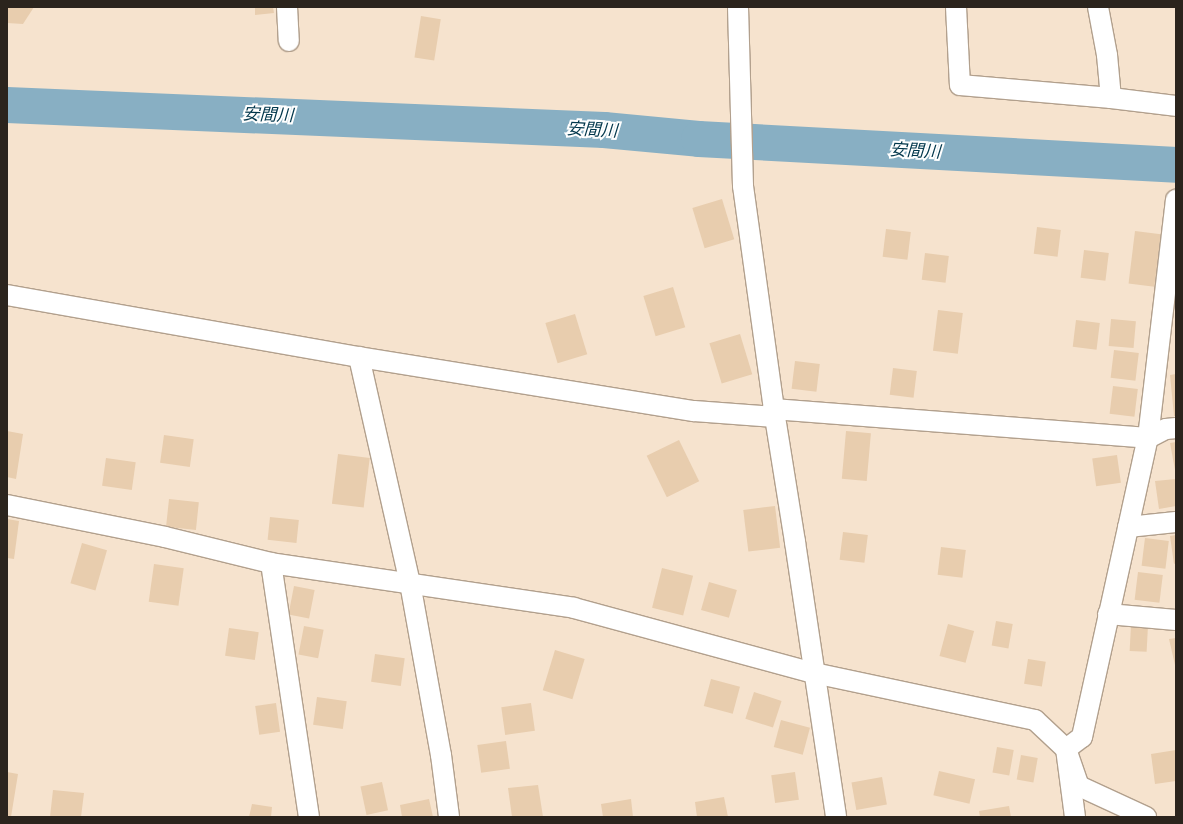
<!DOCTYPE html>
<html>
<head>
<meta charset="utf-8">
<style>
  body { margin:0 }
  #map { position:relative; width:1183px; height:824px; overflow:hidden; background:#f6e3ce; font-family:Jost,"Noto Sans JP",sans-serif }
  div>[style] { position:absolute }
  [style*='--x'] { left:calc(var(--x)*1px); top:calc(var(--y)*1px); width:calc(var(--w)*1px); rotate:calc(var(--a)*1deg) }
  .river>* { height:36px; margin:-18px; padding:0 18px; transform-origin:18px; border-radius:18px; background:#88afc3 }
  .building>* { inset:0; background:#e8cdae; transform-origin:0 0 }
  .roads { filter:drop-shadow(1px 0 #b2a08d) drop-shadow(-1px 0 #b2a08d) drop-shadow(0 1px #b2a08d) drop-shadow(0 -1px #b2a08d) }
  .street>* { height:20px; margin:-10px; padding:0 10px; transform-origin:10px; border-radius:10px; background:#fff }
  span { translate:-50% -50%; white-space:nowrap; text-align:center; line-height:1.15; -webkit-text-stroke:4px #fff; paint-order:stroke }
  .water-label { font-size:17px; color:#00364b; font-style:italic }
  .frame { position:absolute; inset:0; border:8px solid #2b241d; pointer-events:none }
</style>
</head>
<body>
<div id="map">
  <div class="river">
    <i style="--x:7;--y:105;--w:598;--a:2.4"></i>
    <i style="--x:604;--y:130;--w:95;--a:5.4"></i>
    <i style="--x:699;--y:139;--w:478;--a:3.1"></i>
  </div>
  <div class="building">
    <i style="clip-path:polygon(7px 7px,34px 7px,23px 24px,7px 23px)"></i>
    <i style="clip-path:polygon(255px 7px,273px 7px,274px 13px,255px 15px)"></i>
    <i style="left:421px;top:16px;width:20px;height:42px;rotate:9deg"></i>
    <i style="left:722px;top:199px;width:42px;height:31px;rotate:73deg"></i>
    <i style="left:1037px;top:227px;width:24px;height:27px;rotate:7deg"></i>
    <i style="left:886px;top:229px;width:25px;height:28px;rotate:7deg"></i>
    <i style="left:1135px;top:231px;width:26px;height:53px;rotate:7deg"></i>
    <i style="left:1084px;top:250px;width:25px;height:28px;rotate:7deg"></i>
    <i style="left:925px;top:253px;width:24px;height:27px;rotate:7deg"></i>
    <i style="left:673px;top:287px;width:42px;height:31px;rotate:73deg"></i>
    <i style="left:938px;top:310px;width:25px;height:41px;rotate:7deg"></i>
    <i style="left:575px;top:314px;width:42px;height:31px;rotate:73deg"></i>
    <i style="left:1111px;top:319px;width:25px;height:27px;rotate:5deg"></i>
    <i style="left:1076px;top:320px;width:24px;height:27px;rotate:7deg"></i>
    <i style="left:740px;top:334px;width:42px;height:32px;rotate:73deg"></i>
    <i style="left:1114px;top:350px;width:25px;height:28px;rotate:7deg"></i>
    <i style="left:795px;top:361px;width:25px;height:28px;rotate:7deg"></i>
    <i style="left:893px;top:368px;width:24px;height:27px;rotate:7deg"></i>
    <i style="clip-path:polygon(1176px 374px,1176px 416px,1174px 416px,1170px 375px)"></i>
    <i style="left:1113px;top:386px;width:25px;height:28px;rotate:7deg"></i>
    <i style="clip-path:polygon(7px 431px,23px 434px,16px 479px,7px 477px)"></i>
    <i style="left:846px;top:431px;width:25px;height:48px;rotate:5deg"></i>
    <i style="left:164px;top:435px;width:30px;height:28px;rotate:8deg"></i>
    <i style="left:679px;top:440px;width:46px;height:36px;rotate:64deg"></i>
    <i style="clip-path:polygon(1176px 442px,1176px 470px,1175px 470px,1170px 443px)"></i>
    <i style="left:338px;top:454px;width:32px;height:50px;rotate:7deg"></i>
    <i style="left:1117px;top:455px;width:28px;height:25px;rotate:82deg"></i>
    <i style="left:106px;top:458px;width:30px;height:28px;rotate:8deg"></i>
    <i style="clip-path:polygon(1176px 479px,1176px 506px,1159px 509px,1155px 481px)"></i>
    <i style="left:169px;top:499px;width:30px;height:28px;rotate:6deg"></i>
    <i style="left:775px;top:506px;width:42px;height:32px;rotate:83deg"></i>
    <i style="left:270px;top:517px;width:29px;height:23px;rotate:6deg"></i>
    <i style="clip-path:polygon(7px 519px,19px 521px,14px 559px,7px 558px)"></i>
    <i style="left:843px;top:532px;width:25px;height:28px;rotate:7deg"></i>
    <i style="clip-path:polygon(1176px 535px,1176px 563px,1174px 564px,1170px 536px)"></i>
    <i style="left:1145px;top:538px;width:24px;height:28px;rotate:7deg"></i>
    <i style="left:82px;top:543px;width:26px;height:42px;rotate:16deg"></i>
    <i style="left:941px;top:547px;width:25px;height:28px;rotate:7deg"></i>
    <i style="left:154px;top:564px;width:30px;height:38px;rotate:8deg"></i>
    <i style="left:662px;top:568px;width:32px;height:41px;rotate:14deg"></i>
    <i style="left:1138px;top:572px;width:25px;height:28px;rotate:7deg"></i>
    <i style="left:709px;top:582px;width:29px;height:29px;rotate:16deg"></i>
    <i style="left:294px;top:586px;width:21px;height:29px;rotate:11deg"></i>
    <i style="left:996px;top:621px;width:17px;height:25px;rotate:10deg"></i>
    <i style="left:948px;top:624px;width:27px;height:33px;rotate:15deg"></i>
    <i style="left:1131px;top:625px;width:17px;height:26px;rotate:3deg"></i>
    <i style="left:304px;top:626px;width:20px;height:29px;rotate:11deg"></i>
    <i style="left:229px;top:628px;width:30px;height:28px;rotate:8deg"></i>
    <i style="clip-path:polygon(1176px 638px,1176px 665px,1175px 665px,1169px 639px)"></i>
    <i style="left:555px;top:650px;width:31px;height:42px;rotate:17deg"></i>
    <i style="left:375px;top:654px;width:30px;height:28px;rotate:8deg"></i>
    <i style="left:1028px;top:659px;width:18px;height:25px;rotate:9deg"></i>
    <i style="left:711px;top:679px;width:30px;height:28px;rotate:15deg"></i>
    <i style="left:754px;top:692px;width:29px;height:28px;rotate:18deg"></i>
    <i style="left:317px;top:697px;width:30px;height:28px;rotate:8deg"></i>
    <i style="left:276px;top:703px;width:29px;height:21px;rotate:82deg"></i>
    <i style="left:531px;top:703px;width:28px;height:30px;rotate:82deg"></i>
    <i style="left:781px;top:720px;width:30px;height:28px;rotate:15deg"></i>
    <i style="left:506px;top:741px;width:28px;height:29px;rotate:82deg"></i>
    <i style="left:997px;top:747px;width:17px;height:26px;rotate:10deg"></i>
    <i style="clip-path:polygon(1176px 750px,1176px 781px,1155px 784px,1151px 754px)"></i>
    <i style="left:1021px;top:755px;width:17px;height:25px;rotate:10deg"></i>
    <i style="left:939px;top:771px;width:37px;height:25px;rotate:13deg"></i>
    <i style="clip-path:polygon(7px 772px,18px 774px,11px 817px,7px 817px)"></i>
    <i style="left:795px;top:772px;width:28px;height:24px;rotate:82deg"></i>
    <i style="left:882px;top:777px;width:28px;height:31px;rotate:80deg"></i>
    <i style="left:382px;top:782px;width:29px;height:22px;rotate:78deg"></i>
    <i style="clip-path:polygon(538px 785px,543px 817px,512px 817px,508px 788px)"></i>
    <i style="clip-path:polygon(53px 790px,84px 793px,81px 817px,50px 817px)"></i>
    <i style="clip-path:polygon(724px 797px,728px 817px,697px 817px,695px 802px)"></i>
    <i style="clip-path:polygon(429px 799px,433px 817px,402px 817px,400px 805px)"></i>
    <i style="clip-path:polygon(631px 799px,633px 817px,603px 817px,601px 804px)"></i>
    <i style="clip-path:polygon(252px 804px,272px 807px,271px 817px,249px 817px)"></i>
    <i style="clip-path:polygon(1009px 806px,1011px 817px,980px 817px,979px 811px)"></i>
  </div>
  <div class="roads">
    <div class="street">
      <i style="--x:287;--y:7;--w:34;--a:87"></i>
      <i style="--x:738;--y:7;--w:179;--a:88.4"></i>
      <i style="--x:743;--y:186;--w:233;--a:82.1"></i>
      <i style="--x:775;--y:417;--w:127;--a:80.9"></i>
      <i style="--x:795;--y:542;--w:278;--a:81.5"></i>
      <i style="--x:956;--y:7;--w:78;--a:87.1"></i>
      <i style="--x:960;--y:85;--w:152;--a:4.9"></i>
      <i style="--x:1111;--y:98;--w:65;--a:7"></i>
      <i style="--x:1098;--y:7;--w:49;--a:79.4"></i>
      <i style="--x:1107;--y:55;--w:43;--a:84.7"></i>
      <i style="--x:7;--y:295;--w:357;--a:10"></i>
      <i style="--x:359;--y:357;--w:339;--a:9.2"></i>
      <i style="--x:694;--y:411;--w:81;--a:4.2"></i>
      <i style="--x:359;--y:357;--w:232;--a:77.3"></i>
      <i style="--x:410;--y:583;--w:175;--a:79.8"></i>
      <i style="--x:441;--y:755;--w:63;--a:82.6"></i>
      <i style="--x:773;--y:409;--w:376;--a:4.4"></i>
      <i style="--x:1148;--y:438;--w:20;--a:-27"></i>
      <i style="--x:1166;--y:429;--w:10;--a:-6"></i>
      <i style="--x:7;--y:505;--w:161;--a:11.4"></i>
      <i style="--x:165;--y:537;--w:109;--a:13.8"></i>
      <i style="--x:271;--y:563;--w:306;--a:8.4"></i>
      <i style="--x:574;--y:608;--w:249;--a:15.2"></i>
      <i style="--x:814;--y:673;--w:226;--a:12"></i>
      <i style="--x:1035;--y:720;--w:42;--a:43.1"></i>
      <i style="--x:1066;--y:749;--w:39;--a:71"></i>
      <i style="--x:1079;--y:786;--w:74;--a:24.8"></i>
      <i style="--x:1128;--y:527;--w:48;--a:-5.9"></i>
      <i style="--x:271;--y:563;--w:257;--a:81.5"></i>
      <i style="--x:1108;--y:614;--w:68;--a:5"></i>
      <i style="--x:1075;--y:817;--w:69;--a:-97.5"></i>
      <i style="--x:1066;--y:749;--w:20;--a:-37"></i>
      <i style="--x:1082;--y:737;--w:306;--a:-77.6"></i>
      <i style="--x:1148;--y:438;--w:240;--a:-83.3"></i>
    </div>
  </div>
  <div class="water-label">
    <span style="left:268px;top:115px;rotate:2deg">安間川</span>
    <span style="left:592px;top:130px;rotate:3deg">安間川</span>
    <span style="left:915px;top:151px;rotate:3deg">安間川</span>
  </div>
  <div class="frame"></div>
</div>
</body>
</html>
